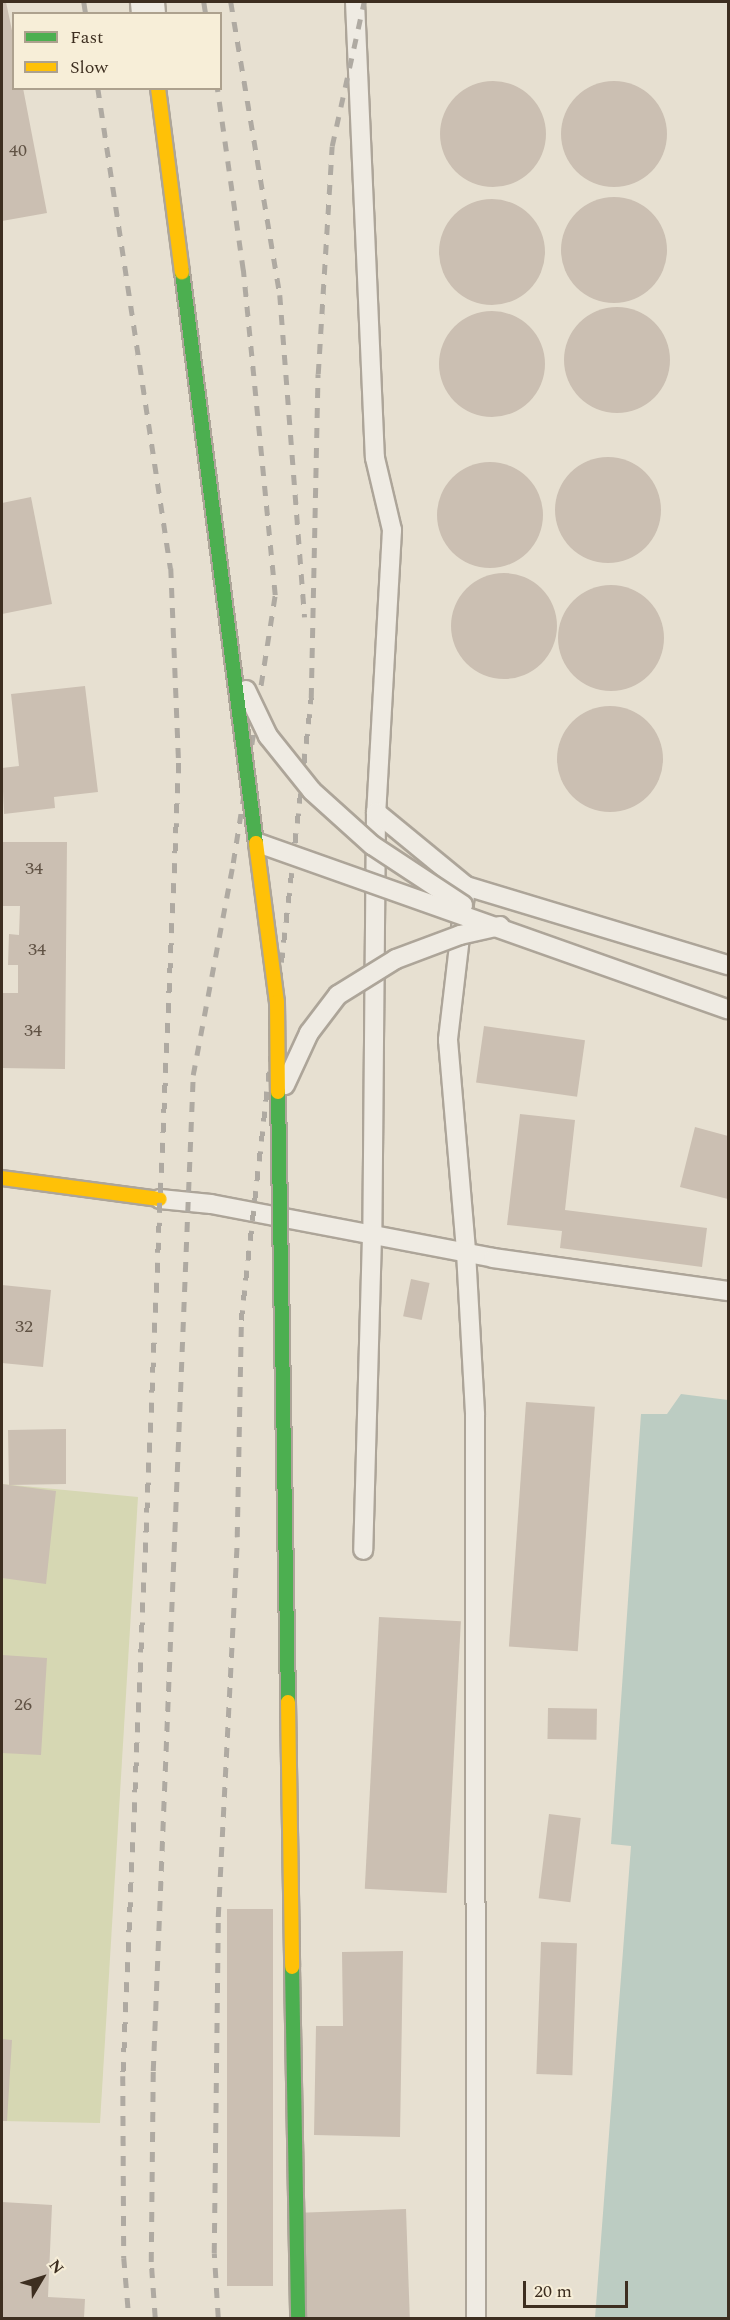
<!DOCTYPE html>
<html>
<head>
<meta charset="utf-8">
<style>
  body { margin:0 }
  #map { position:relative; width:730px; height:2320px; overflow:hidden; background:#e7e0d1; font-family:Spectral,serif }
  div>[style] { position:absolute }
  [style*='--x'] { left:calc(var(--x)*1px); top:calc(var(--y)*1px); width:calc(var(--w)*1px); rotate:calc(var(--a)*1deg) }
  .green>* { inset:0; background:#d6d7b3 }
  .water>* { inset:0; background:#bcccc2 }
  .building>* { inset:0; background:#cbbfb2; transform-origin:0 0 }
  .round { border-radius:50% }
  .roads { filter:drop-shadow(2px 0 #ada599) drop-shadow(-2px 0 #ada599) drop-shadow(0 2px #ada599) drop-shadow(0 -2px #ada599) }
  .lane>* { height:18px; margin:-9px; padding:0 9px; transform-origin:9px; border-radius:9px; background:#efebe3 }
  .street>* { height:33px; margin:-16.5px; padding:0 16.5px; transform-origin:16.5px; border-radius:16.5px; background:#efebe3 }
  .slow>* { height:14px; margin:-7px; padding:0 7px; transform-origin:7px; border-radius:7px; background:#ffc107 }
  .rail>* { height:4.5px; margin-top:-2.25px; transform-origin:0; background:repeating-linear-gradient(90deg,#afaaa2 0 10px,transparent 0 20px) }
  .bridges { filter:drop-shadow(2px 0 #ada599) drop-shadow(-2px 0 #ada599) drop-shadow(0 2px #ada599) drop-shadow(0 -2px #ada599) }
  .lane-bridge>* { height:18px; margin:-9px; padding:0 9px; transform-origin:9px; border-radius:9px; background:#efebe3 }
  .fast-bridge>* { height:14px; margin:-7px; padding:0 7px; transform-origin:7px; border-radius:7px; background:#4caf50 }
  .slow-bridge>* { height:14px; margin:-7px; padding:0 7px; transform-origin:7px; border-radius:7px; background:#ffc107 }
  span { translate:-50% -50%; white-space:nowrap; text-align:center; line-height:1.15; -webkit-text-stroke:4.5px #f7eed8; paint-order:stroke }
  .number-label { font-size:18px; color:#605244 }
  .number-label span { -webkit-text-stroke-width:0 }
  .frame { position:absolute; inset:0; border:3px solid #3d2e20; pointer-events:none }
  .legend { position:absolute; left:12px; top:12px; width:210px; height:78px; box-sizing:border-box; background:#f7eed8; border:2px solid #ada18e; margin:0; padding:8px 10px; list-style:none; font-size:18px; color:#3d2e20 }
  .legend li { display:flex; align-items:center; gap:12px; height:30px }
  .legend b { width:30px; border:2px solid #ada18e }
  .north { position:absolute; left:12px; top:2248px; width:60px; height:60px; -webkit-text-stroke:4px #f7eed8; paint-order:stroke; rotate:52deg; font-size:16px; font-weight:700; line-height:24px; text-align:center; color:#3d2e20 }
  .north::after { content:''; display:block; margin:auto; width:21px; height:27px; background:#3d2e20; clip-path:polygon(50% 0,100% 100%,50% 72%,0 100%) }
  .scale { position:absolute; left:523px; top:2281px; width:105px; height:27px; box-sizing:border-box; border:3px solid #3d2e20; border-top:0; padding-left:8px; font-size:18px; line-height:21px; white-space:nowrap; color:#3d2e20; -webkit-text-stroke:4px #f7eed8; paint-order:stroke }
</style>
</head>
<body>
<div id="map">
  <div class="green">
    <i style="clip-path:polygon(2px 1484px,138px 1497px,100px 2123px,2px 2121px)"></i>
  </div>
  <div class="water">
    <i style="clip-path:polygon(681px 1394px,728px 1400px,728px 2318px,595px 2318px,631px 1846px,611px 1844px,641px 1414px,667px 1414px)"></i>
  </div>
  <div class="building">
    <i style="clip-path:polygon(2px 2px,6px 2px,14px 40px,14px 88px,23px 88px,47px 213px,2px 221px)"></i>
    <i class="round" style="left:561px;top:81px;width:106px;height:106px"></i>
    <i class="round" style="left:440px;top:81px;width:106px;height:106px"></i>
    <i class="round" style="left:561px;top:197px;width:106px;height:106px"></i>
    <i class="round" style="left:439px;top:199px;width:106px;height:106px"></i>
    <i class="round" style="left:564px;top:307px;width:106px;height:106px"></i>
    <i class="round" style="left:439px;top:311px;width:106px;height:106px"></i>
    <i class="round" style="left:555px;top:457px;width:106px;height:106px"></i>
    <i class="round" style="left:437px;top:462px;width:106px;height:106px"></i>
    <i style="clip-path:polygon(31px 497px,52px 604px,2px 614px,2px 503px)"></i>
    <i class="round" style="left:451px;top:573px;width:106px;height:106px"></i>
    <i class="round" style="left:558px;top:585px;width:106px;height:106px"></i>
    <i style="clip-path:polygon(85px 686px,98px 792px,54px 797px,55px 808px,4px 814px,2px 768px,19px 766px,11px 694px)"></i>
    <i class="round" style="left:557px;top:706px;width:106px;height:106px"></i>
    <i style="clip-path:polygon(2px 842px,67px 842px,65px 1069px,2px 1068px,2px 993px,18px 993px,18px 965px,8px 965px,9px 934px,19px 935px,20px 906px,2px 906px)"></i>
    <i style="left:484px;top:1026px;width:102px;height:57px;rotate:8deg"></i>
    <i style="clip-path:polygon(520px 1114px,575px 1120px,565px 1210px,707px 1228px,702px 1267px,560px 1248px,562px 1231px,507px 1225px)"></i>
    <i style="clip-path:polygon(695px 1127px,728px 1136px,728px 1199px,680px 1187px)"></i>
    <i style="left:411px;top:1279px;width:19px;height:38px;rotate:12deg"></i>
    <i style="clip-path:polygon(2px 1285px,51px 1290px,43px 1367px,2px 1363px)"></i>
    <i style="left:526px;top:1402px;width:69px;height:245px;rotate:4deg"></i>
    <i style="clip-path:polygon(66px 1429px,66px 1484px,9px 1485px,56px 1491px,46px 1584px,2px 1578px,2px 1484px,9px 1485px,8px 1430px)"></i>
    <i style="left:379px;top:1617px;width:82px;height:272px;rotate:3deg"></i>
    <i style="clip-path:polygon(2px 1655px,47px 1658px,41px 1755px,2px 1753px)"></i>
    <i style="left:548px;top:1708px;width:49px;height:31px;rotate:1deg"></i>
    <i style="left:549px;top:1814px;width:32px;height:85px;rotate:7deg"></i>
    <i style="left:227px;top:1909px;width:46px;height:377px"></i>
    <i style="left:541px;top:1942px;width:36px;height:132px;rotate:2deg"></i>
    <i style="clip-path:polygon(403px 1951px,400px 2137px,314px 2135px,316px 2026px,343px 2026px,342px 1952px)"></i>
    <i style="clip-path:polygon(2px 2039px,12px 2040px,7px 2121px,2px 2121px)"></i>
    <i style="clip-path:polygon(2px 2202px,52px 2205px,48px 2297px,85px 2299px,84px 2318px,2px 2318px)"></i>
    <i style="left:406px;top:2209px;width:109px;height:113px;rotate:88deg"></i>
  </div>
  <div class="roads">
    <div class="lane">
      <i style="--x:355;--y:2;--w:456;--a:87.5"></i>
      <i style="--x:375;--y:458;--w:74;--a:76.7"></i>
      <i style="--x:392;--y:530;--w:282;--a:93.2"></i>
      <i style="--x:376;--y:812;--w:424;--a:90.5"></i>
      <i style="--x:372;--y:1236;--w:314;--a:91.6"></i>
      <i style="--x:376;--y:812;--w:117;--a:39.4"></i>
      <i style="--x:466;--y:886;--w:274;--a:16.8"></i>
      <i style="--x:466;--y:886;--w:155;--a:96.7"></i>
      <i style="--x:448;--y:1040;--w:213;--a:85.1"></i>
      <i style="--x:466;--y:1252;--w:163;--a:86.8"></i>
      <i style="--x:475;--y:1415;--w:903;--a:89.94"></i>
      <i style="--x:160;--y:1199;--w:51;--a:5.6"></i>
      <i style="--x:211;--y:1204;--w:287;--a:10.8"></i>
      <i style="--x:493;--y:1258;--w:237;--a:8"></i>
    </div>
    <div class="street">
      <i style="--x:147;--y:2;--w:12;--a:85"></i>
    </div>
    <div class="slow">
      <i style="--x:2;--y:1178;--w:159;--a:7.6"></i>
    </div>
  </div>
  <div class="rail">
    <i style="--x:84;--y:2;--w:12;--a:81"></i>
    <i style="--x:204;--y:2;--w:12;--a:81"></i>
    <i style="--x:231;--y:2;--w:297;--a:80.5"></i>
    <i style="--x:280;--y:295;--w:323;--a:85.6"></i>
    <i style="--x:98;--y:88;--w:486;--a:81.4"></i>
    <i style="--x:171;--y:568;--w:195;--a:87.7"></i>
    <i style="--x:179;--y:763;--w:1314;--a:92.44"></i>
    <i style="--x:123;--y:2076;--w:182;--a:89.7"></i>
    <i style="--x:124;--y:2258;--w:60;--a:85.2"></i>
    <i style="--x:155;--y:2318;--w:56;--a:-94.1"></i>
    <i style="--x:151;--y:2262;--w:191;--a:-89.4"></i>
    <i style="--x:153;--y:2071;--w:997;--a:-87.7"></i>
    <i style="--x:193;--y:1075;--w:216;--a:-79.3"></i>
    <i style="--x:233;--y:863;--w:271;--a:-81.1"></i>
    <i style="--x:275;--y:595;--w:327;--a:-95.6"></i>
    <i style="--x:243;--y:270;--w:184;--a:-98.1"></i>
    <i style="--x:218;--y:2318;--w:65;--a:-93.5"></i>
    <i style="--x:214;--y:2253;--w:336;--a:-89.3"></i>
    <i style="--x:218;--y:1917;--w:380;--a:-87.1"></i>
    <i style="--x:237;--y:1537;--w:217;--a:-88.9"></i>
    <i style="--x:241;--y:1320;--w:626;--a:-83.58"></i>
    <i style="--x:311;--y:698;--w:324;--a:-88.8"></i>
    <i style="--x:318;--y:374;--w:228;--a:-86.5"></i>
    <i style="--x:332;--y:146;--w:148;--a:-77.5"></i>
  </div>
  <div class="bridges">
    <div class="lane-bridge">
      <i style="--x:246;--y:690;--w:51;--a:64.4"></i>
      <i style="--x:268;--y:736;--w:70;--a:51.3"></i>
      <i style="--x:312;--y:791;--w:81;--a:42"></i>
      <i style="--x:372;--y:845;--w:109;--a:33.4"></i>
      <i style="--x:258;--y:843;--w:498;--a:19.5"></i>
      <i style="--x:285;--y:1085;--w:57;--a:-65.2"></i>
      <i style="--x:309;--y:1033;--w:48;--a:-52.7"></i>
      <i style="--x:338;--y:995;--w:68;--a:-31.8"></i>
      <i style="--x:396;--y:959;--w:68;--a:-20.6"></i>
      <i style="--x:460;--y:935;--w:41;--a:-12.7"></i>
    </div>
    <div class="fast-bridge">
      <i style="--x:182;--y:272;--w:576;--a:82.62"></i>
      <i style="--x:278;--y:1092;--w:610;--a:89.06"></i>
      <i style="--x:292;--y:1967;--w:351;--a:89"></i>
    </div>
    <div class="slow-bridge">
      <i style="--x:158;--y:88;--w:186;--a:82.6"></i>
      <i style="--x:256;--y:843;--w:160;--a:82.5"></i>
      <i style="--x:277;--y:1002;--w:90;--a:89.4"></i>
      <i style="--x:288;--y:1702;--w:265;--a:89.1"></i>
    </div>
  </div>
  <div class="number-label">
    <span style="left:18px;top:151px">40</span>
    <span style="left:34px;top:869px">34</span>
    <span style="left:37px;top:950px">34</span>
    <span style="left:33px;top:1031px">34</span>
    <span style="left:24px;top:1327px">32</span>
    <span style="left:23px;top:1705px">26</span>
  </div>
  <div class="frame"></div>
  <ul class="legend">
  <li><b style="height:8px;background:#4caf50"></b>Fast</li>
  <li><b style="height:8px;background:#ffc107"></b>Slow</li>
  </ul>
  <div class="north">N</div>
  <div class="scale">20 m</div>
</div>
</body>
</html>
